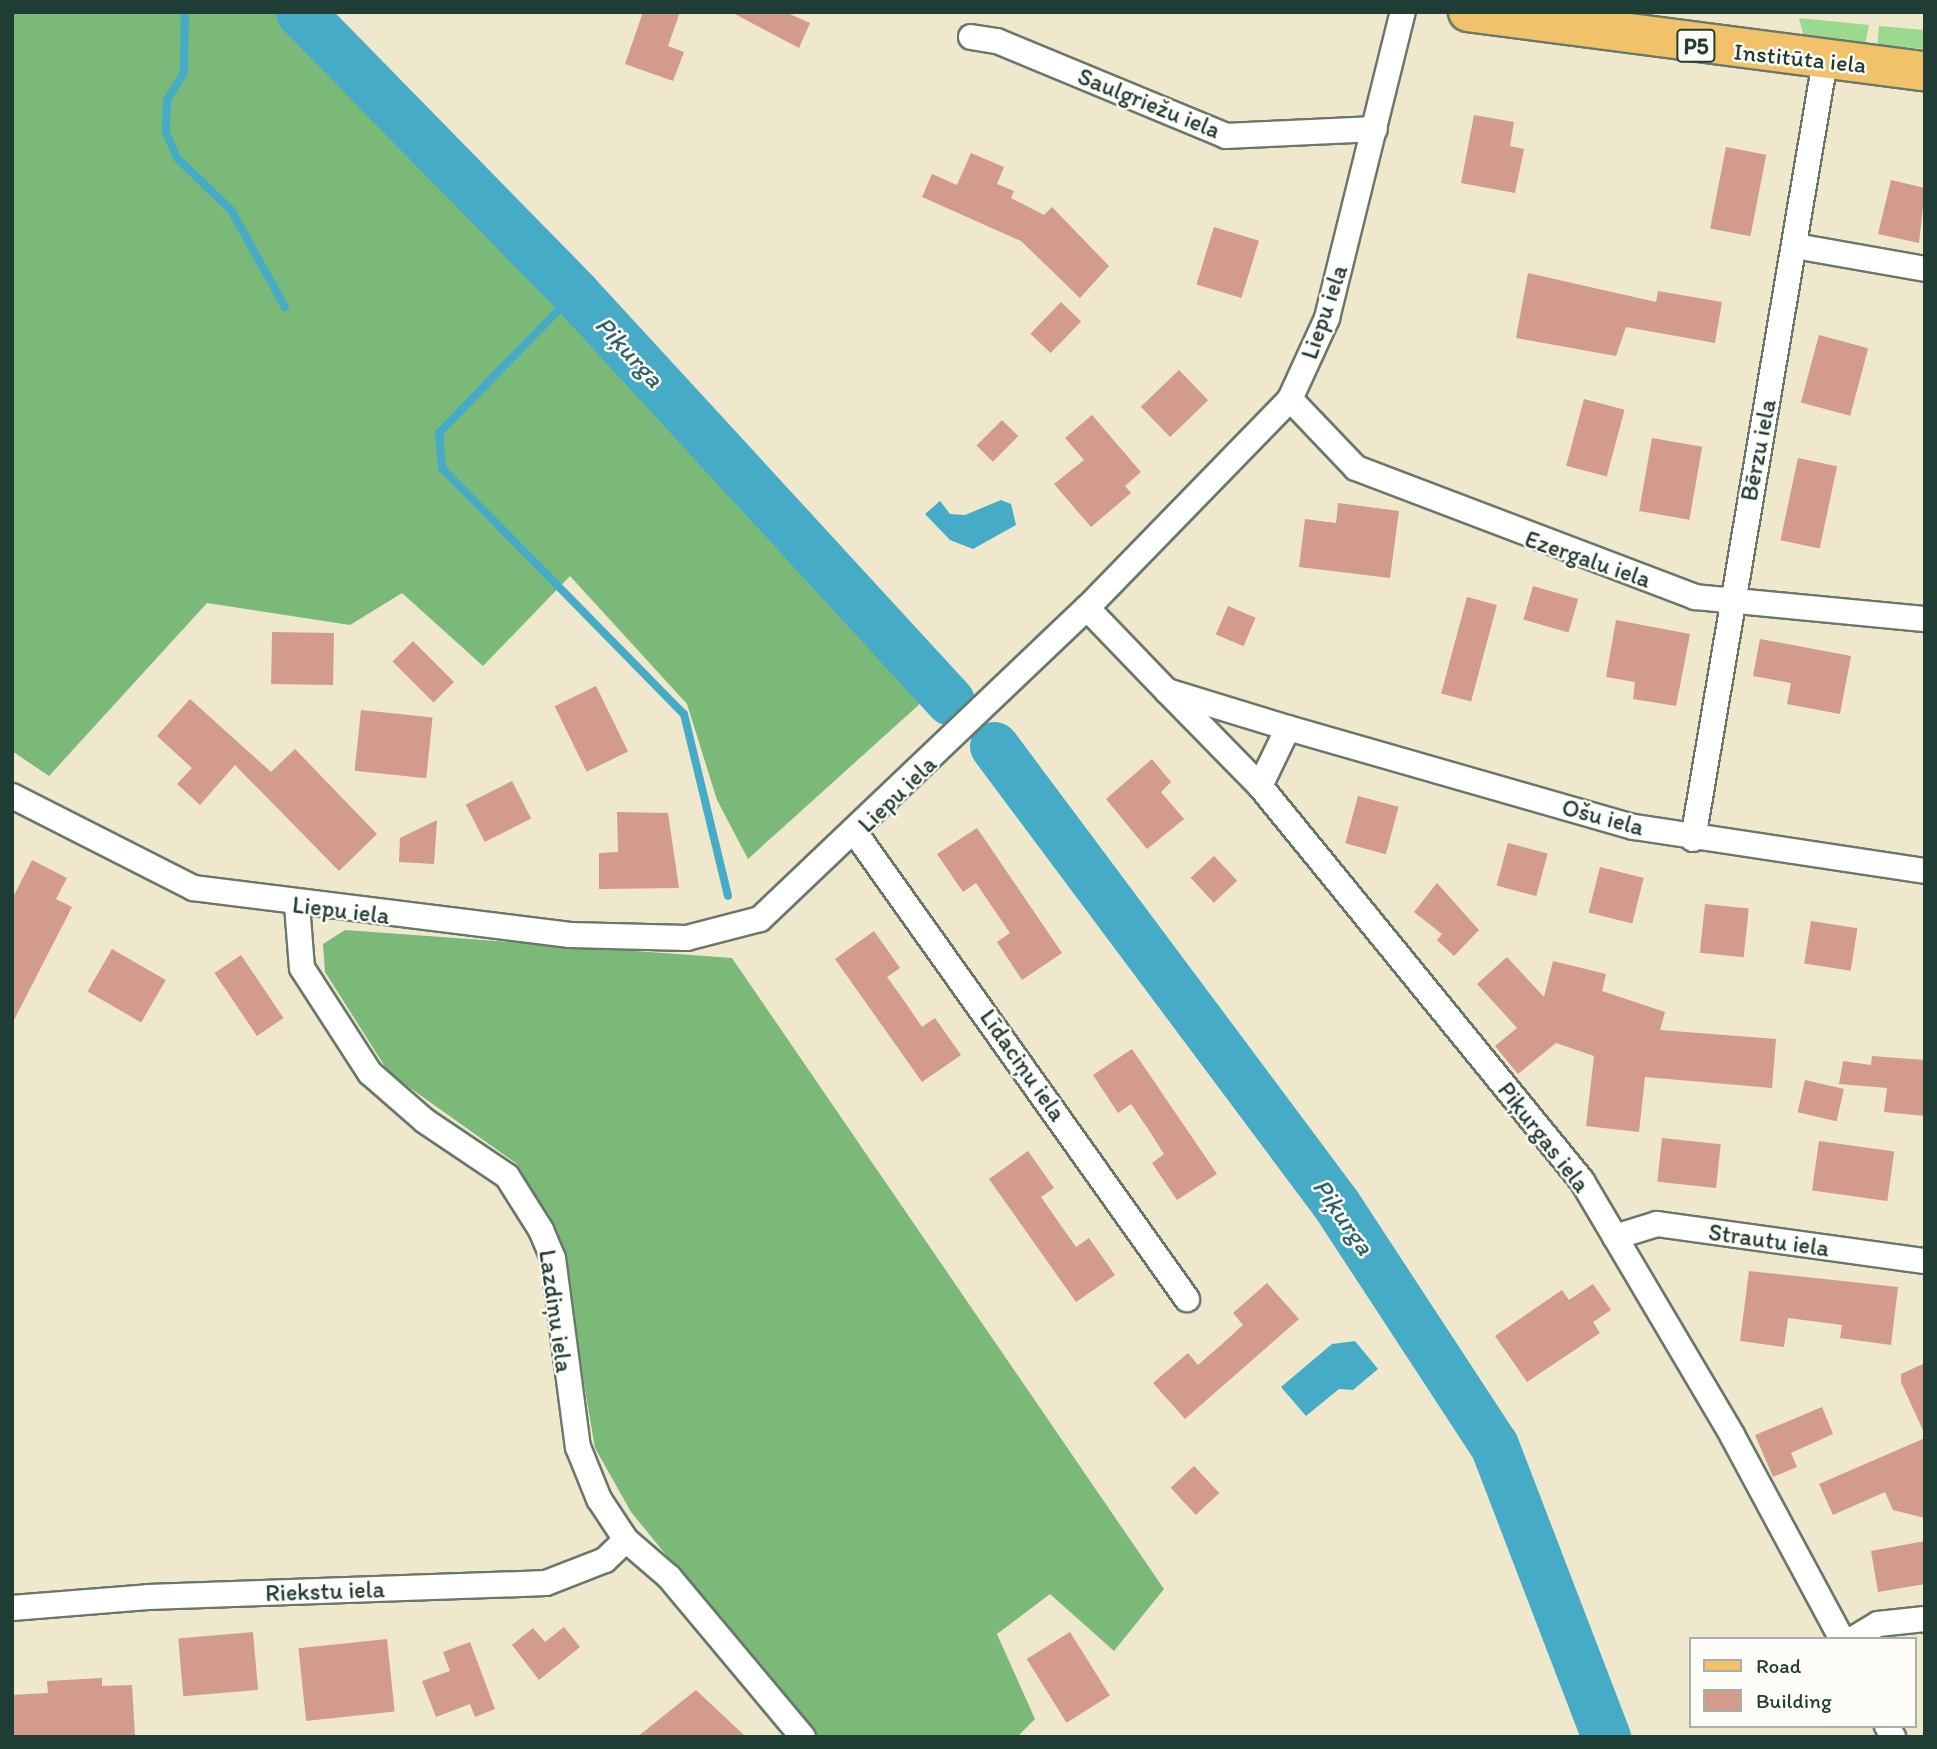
<!DOCTYPE html>
<html>
<head>
<meta charset="utf-8">
<style>
  body { margin:0 }
  #map { position:relative; width:1937px; height:1749px; overflow:hidden; background:#efe8cd; font-family:Itim,sans-serif }
  div>[style] { position:absolute }
  [style*='--x'] { left:calc(var(--x)*1px); top:calc(var(--y)*1px); width:calc(var(--w)*1px); rotate:calc(var(--a)*1deg) }
  .green>* { inset:0; background:#9ad98e; transform-origin:0 0 }
  .forest>* { inset:0; background:#7bb979 }
  .water>* { inset:0; background:#46abc6 }
  .stream>* { height:8px; margin:-4px; padding:0 4px; transform-origin:4px; border-radius:4px; background:#46abc6 }
  .river>* { height:49px; margin:-24.5px; padding:0 24.5px; transform-origin:24.5px; border-radius:24.5px; background:#46abc6 }
  .building>* { inset:0; background:#d29b8c; transform-origin:0 0 }
  .roads { filter:drop-shadow(2px 0 #68796a) drop-shadow(-2px 0 #68796a) drop-shadow(0 2px #68796a) drop-shadow(0 -2px #68796a) }
  .minor>* { height:24px; margin:-12px; padding:0 12px; transform-origin:12px; border-radius:12px; background:#fff }
  .primary>* { height:38px; margin:-19px; padding:0 19px; transform-origin:19px; border-radius:19px; background:#f2c26a }
  span { translate:-50% -50%; white-space:nowrap; text-align:center; line-height:1.15; -webkit-text-stroke:5px #fdfcf7; paint-order:stroke }
  .shield-label span { padding:2px 5px; background:#fdfcf7; border:2px solid; border-radius:5px; -webkit-text-stroke-width:0 }
  .shield-label { font-size:23px; color:#1f3d34; font-weight:700 }
  .street-label { font-size:24px; color:#1f3d34 }
  .water-label { font-size:26px; color:#2d6467; font-style:italic }
  .frame { position:absolute; inset:0; border:14px solid #1f3d34; pointer-events:none }
  .legend { position:absolute; left:1689px; top:1637px; width:228px; height:91px; box-sizing:border-box; background:#fdfcf7; border:2px solid #a4b0a9; margin:0; padding:9px 12px; list-style:none; font-size:21px; color:#1f3d34 }
  .legend li { display:flex; align-items:center; gap:14px; height:35px }
  .legend b { width:35px; border:2px solid #a4b0a9 }
</style>
</head>
<body>
<div id="map">
  <div class="green">
    <i style="clip-path:polygon(1799px 18px,1869px 25px,1865px 45px,1804px 38px)"></i>
    <i style="left:1879px;top:26px;width:46px;height:19px;rotate:5deg"></i>
  </div>
  <div class="forest">
    <i style="clip-path:polygon(12px 12px,328px 12px,953px 674px,748px 859px,717px 800px,687px 704px,570px 576px,483px 666px,402px 593px,350px 625px,207px 603px,49px 776px,12px 751px)"></i>
    <i style="clip-path:polygon(345px 930px,732px 958px,1164px 1589px,1114px 1651px,1050px 1594px,997px 1634px,1035px 1719px,1017px 1737px,815px 1737px,631px 1512px,595px 1448px,559px 1237px,517px 1164px,389px 1073px,325px 972px,323px 944px)"></i>
  </div>
  <div class="water">
    <i style="clip-path:polygon(1001px 500px,1011px 504px,1016px 525px,973px 549px,950px 540px,925px 514px,940px 501px,950px 514px,965px 515px)"></i>
    <i style="clip-path:polygon(1355px 1341px,1378px 1369px,1353px 1390px,1339px 1389px,1306px 1416px,1281px 1387px,1332px 1344px)"></i>
  </div>
  <div class="stream">
    <i style="--x:185;--y:12;--w:60;--a:91"></i>
    <i style="--x:184;--y:72;--w:33;--a:121"></i>
    <i style="--x:167;--y:100;--w:32;--a:92"></i>
    <i style="--x:166;--y:132;--w:28;--a:67"></i>
    <i style="--x:177;--y:158;--w:75;--a:43.9"></i>
    <i style="--x:231;--y:210;--w:111;--a:60.9"></i>
    <i style="--x:575;--y:293;--w:195;--a:134.2"></i>
    <i style="--x:439;--y:433;--w:35;--a:85"></i>
    <i style="--x:442;--y:468;--w:345;--a:45.5"></i>
    <i style="--x:684;--y:714;--w:187;--a:76.4"></i>
  </div>
  <div class="river">
    <i style="--x:300;--y:12;--w:393;--a:45.6"></i>
    <i style="--x:575;--y:293;--w:554;--a:47.41"></i>
    <i style="--x:994;--y:746;--w:572;--a:53.25"></i>
    <i style="--x:1336;--y:1204;--w:288;--a:56.8"></i>
    <i style="--x:1494;--y:1445;--w:313;--a:69"></i>
  </div>
  <div class="building">
    <i style="clip-path:polygon(643px 12px,680px 12px,668px 46px,684px 52px,673px 81px,625px 64px)"></i>
    <i style="clip-path:polygon(731px 12px,785px 12px,810px 23px,799px 48px)"></i>
    <i style="clip-path:polygon(1474px 115px,1514px 122px,1510px 146px,1524px 149px,1515px 193px,1461px 183px)"></i>
    <i style="left:1726px;top:147px;width:41px;height:83px;rotate:11deg"></i>
    <i style="clip-path:polygon(971px 153px,1004px 167px,997px 184px,1014px 191px,1011px 198px,1044px 215px,1052px 207px,1109px 266px,1080px 298px,1021px 241px,922px 197px,932px 174px,957px 185px)"></i>
    <i style="clip-path:polygon(1891px 180px,1925px 188px,1919px 243px,1878px 234px)"></i>
    <i style="left:1214px;top:227px;width:47px;height:60px;rotate:17deg"></i>
    <i style="clip-path:polygon(1528px 273px,1656px 302px,1658px 291px,1722px 302px,1715px 343px,1626px 327px,1616px 356px,1516px 338px)"></i>
    <i style="left:1061px;top:302px;width:28px;height:44px;rotate:44deg"></i>
    <i style="left:1819px;top:335px;width:51px;height:70px;rotate:15deg"></i>
    <i style="left:1179px;top:370px;width:42px;height:53px;rotate:46deg"></i>
    <i style="left:1584px;top:399px;width:42px;height:69px;rotate:15deg"></i>
    <i style="clip-path:polygon(1092px 415px,1141px 472px,1125px 486px,1131px 493px,1091px 527px,1054px 484px,1084px 460px,1065px 438px)"></i>
    <i style="left:1002px;top:420px;width:23px;height:36px;rotate:45deg"></i>
    <i style="left:1652px;top:438px;width:51px;height:74px;rotate:10deg"></i>
    <i style="left:1798px;top:458px;width:40px;height:84px;rotate:12deg"></i>
    <i style="clip-path:polygon(1338px 503px,1399px 511px,1390px 578px,1299px 567px,1305px 519px,1336px 523px)"></i>
    <i style="left:1533px;top:586px;width:47px;height:35px;rotate:16deg"></i>
    <i style="left:1467px;top:597px;width:31px;height:100px;rotate:15deg"></i>
    <i style="left:1228px;top:606px;width:30px;height:31px;rotate:23deg"></i>
    <i style="clip-path:polygon(1616px 620px,1690px 634px,1676px 706px,1633px 699px,1635px 682px,1606px 677px)"></i>
    <i style="left:272px;top:632px;width:62px;height:52px;rotate:1deg"></i>
    <i style="clip-path:polygon(1760px 639px,1851px 656px,1840px 714px,1787px 704px,1791px 683px,1753px 676px)"></i>
    <i style="left:413px;top:641px;width:58px;height:29px;rotate:45deg"></i>
    <i style="left:596px;top:686px;width:73px;height:46px;rotate:64deg"></i>
    <i style="clip-path:polygon(190px 699px,271px 772px,295px 749px,377px 834px,339px 871px,235px 765px,200px 805px,177px 784px,192px 768px,157px 736px)"></i>
    <i style="left:361px;top:710px;width:72px;height:61px;rotate:6deg"></i>
    <i style="clip-path:polygon(1152px 759px,1171px 782px,1161px 792px,1184px 819px,1147px 849px,1106px 799px)"></i>
    <i style="left:512px;top:781px;width:42px;height:52px;rotate:63deg"></i>
    <i style="left:1358px;top:796px;width:42px;height:49px;rotate:15deg"></i>
    <i style="clip-path:polygon(617px 812px,668px 813px,679px 888px,599px 889px,599px 853px,618px 852px)"></i>
    <i style="clip-path:polygon(437px 820px,434px 864px,399px 862px,400px 838px)"></i>
    <i style="clip-path:polygon(977px 828px,1062px 953px,1022px 980px,997px 942px,1010px 933px,976px 883px,963px 892px,937px 854px)"></i>
    <i style="left:1508px;top:843px;width:41px;height:44px;rotate:15deg"></i>
    <i style="left:1214px;top:856px;width:34px;height:32px;rotate:47deg"></i>
    <i style="clip-path:polygon(32px 860px,67px 878px,56px 899px,72px 907px,12px 1024px,12px 899px)"></i>
    <i style="left:1600px;top:867px;width:45px;height:47px;rotate:14deg"></i>
    <i style="clip-path:polygon(1437px 883px,1479px 930px,1454px 956px,1437px 940px,1442px 934px,1414px 912px)"></i>
    <i style="left:1705px;top:904px;width:44px;height:49px;rotate:6deg"></i>
    <i style="left:1811px;top:921px;width:47px;height:43px;rotate:9deg"></i>
    <i style="clip-path:polygon(874px 931px,900px 968px,887px 977px,905px 1002px,922px 1027px,935px 1018px,961px 1055px,922px 1082px,835px 959px)"></i>
    <i style="left:112px;top:949px;width:62px;height:49px;rotate:30deg"></i>
    <i style="left:241px;top:955px;width:76px;height:32px;rotate:56deg"></i>
    <i style="clip-path:polygon(1507px 957px,1544px 997px,1553px 961px,1606px 974px,1602px 991px,1665px 1012px,1660px 1030px,1776px 1039px,1772px 1088px,1645px 1077px,1639px 1132px,1586px 1126px,1594px 1056px,1556px 1043px,1518px 1074px,1495px 1046px,1517px 1028px,1477px 984px)"></i>
    <i style="clip-path:polygon(1132px 1049px,1217px 1174px,1177px 1200px,1152px 1163px,1164px 1154px,1148px 1129px,1131px 1104px,1118px 1113px,1093px 1075px)"></i>
    <i style="clip-path:polygon(1872px 1056px,1925px 1060px,1925px 1116px,1884px 1112px,1887px 1088px,1839px 1084px,1843px 1061px,1871px 1065px)"></i>
    <i style="left:1805px;top:1080px;width:40px;height:33px;rotate:13deg"></i>
    <i style="left:1662px;top:1138px;width:59px;height:44px;rotate:6deg"></i>
    <i style="left:1819px;top:1141px;width:76px;height:50px;rotate:8deg"></i>
    <i style="clip-path:polygon(1028px 1151px,1054px 1188px,1041px 1197px,1076px 1247px,1089px 1238px,1115px 1275px,1076px 1302px,989px 1179px)"></i>
    <i style="clip-path:polygon(1749px 1271px,1898px 1287px,1891px 1345px,1840px 1338px,1842px 1325px,1788px 1318px,1784px 1347px,1740px 1341px)"></i>
    <i style="clip-path:polygon(1267px 1283px,1299px 1319px,1185px 1419px,1153px 1383px,1188px 1353px,1198px 1365px,1221px 1345px,1243px 1325px,1233px 1313px)"></i>
    <i style="clip-path:polygon(1593px 1284px,1611px 1310px,1593px 1322px,1600px 1333px,1527px 1382px,1495px 1336px,1562px 1290px,1569px 1300px)"></i>
    <i style="clip-path:polygon(1925px 1363px,1925px 1435px,1901px 1382px,1901px 1374px)"></i>
    <i style="clip-path:polygon(1822px 1407px,1833px 1434px,1791px 1453px,1797px 1467px,1773px 1477px,1755px 1435px)"></i>
    <i style="clip-path:polygon(1925px 1438px,1925px 1518px,1893px 1510px,1885px 1492px,1833px 1515px,1819px 1484px)"></i>
    <i style="left:1194px;top:1466px;width:37px;height:32px;rotate:47deg"></i>
    <i style="clip-path:polygon(1925px 1541px,1925px 1584px,1878px 1592px,1871px 1551px)"></i>
    <i style="clip-path:polygon(564px 1627px,580px 1647px,539px 1680px,512px 1645px,533px 1628px,545px 1642px)"></i>
    <i style="left:253px;top:1632px;width:58px;height:75px;rotate:85deg"></i>
    <i style="left:1070px;top:1632px;width:75px;height:51px;rotate:58deg"></i>
    <i style="left:387px;top:1639px;width:73px;height:89px;rotate:84deg"></i>
    <i style="clip-path:polygon(470px 1642px,495px 1709px,475px 1717px,470px 1704px,436px 1717px,422px 1681px,450px 1671px,443px 1652px)"></i>
    <i style="clip-path:polygon(102px 1678px,102px 1686px,132px 1685px,135px 1736px,12px 1737px,12px 1695px,48px 1693px,47px 1681px)"></i>
    <i style="clip-path:polygon(696px 1690px,746px 1737px,637px 1737px)"></i>
  </div>
  <div class="roads">
    <div class="minor">
      <i style="--x:971;--y:37;--w:26;--a:9"></i>
      <i style="--x:997;--y:41;--w:248;--a:22.5"></i>
      <i style="--x:1226;--y:136;--w:149;--a:-2.7"></i>
      <i style="--x:1795;--y:246;--w:132;--a:10"></i>
      <i style="--x:1290;--y:399;--w:95;--a:46.3"></i>
      <i style="--x:1356;--y:468;--w:363;--a:20.8"></i>
      <i style="--x:1695;--y:597;--w:231;--a:5.5"></i>
      <i style="--x:1087;--y:608;--w:115;--a:46.1"></i>
      <i style="--x:1167;--y:691;--w:127;--a:17"></i>
      <i style="--x:1167;--y:691;--w:133;--a:45.6"></i>
      <i style="--x:1260;--y:786;--w:510;--a:50.81"></i>
      <i style="--x:1582;--y:1181;--w:295;--a:59.4"></i>
      <i style="--x:1732;--y:1435;--w:232;--a:61.7"></i>
      <i style="--x:1260;--y:786;--w:64;--a:-64.2"></i>
      <i style="--x:1288;--y:728;--w:360;--a:16"></i>
      <i style="--x:1634;--y:827;--w:294;--a:8.6"></i>
      <i style="--x:12;--y:796;--w:203;--a:26.9"></i>
      <i style="--x:193;--y:888;--w:380;--a:7.1"></i>
      <i style="--x:570;--y:935;--w:117;--a:1.5"></i>
      <i style="--x:687;--y:938;--w:75;--a:-14.6"></i>
      <i style="--x:760;--y:919;--w:451;--a:-43.6"></i>
      <i style="--x:1087;--y:608;--w:291;--a:-45.8"></i>
      <i style="--x:1290;--y:399;--w:89;--a:-65.4"></i>
      <i style="--x:1327;--y:318;--w:315;--a:-76.1"></i>
      <i style="--x:856;--y:834;--w:571;--a:54.56"></i>
      <i style="--x:1693;--y:839;--w:789;--a:-80.37"></i>
      <i style="--x:297;--y:905;--w:63;--a:85.5"></i>
      <i style="--x:302;--y:968;--w:125;--a:57.1"></i>
      <i style="--x:370;--y:1073;--w:73;--a:41.1"></i>
      <i style="--x:425;--y:1121;--w:99;--a:33.9"></i>
      <i style="--x:507;--y:1176;--w:64;--a:57.8"></i>
      <i style="--x:541;--y:1230;--w:30;--a:67"></i>
      <i style="--x:553;--y:1258;--w:191;--a:82.5"></i>
      <i style="--x:578;--y:1447;--w:56;--a:68"></i>
      <i style="--x:599;--y:1499;--w:49;--a:56.6"></i>
      <i style="--x:626;--y:1540;--w:57;--a:40.7"></i>
      <i style="--x:669;--y:1577;--w:209;--a:50.1"></i>
      <i style="--x:1615;--y:1237;--w:44;--a:-17.2"></i>
      <i style="--x:1657;--y:1224;--w:271;--a:7.9"></i>
      <i style="--x:12;--y:1608;--w:136;--a:-4.6"></i>
      <i style="--x:148;--y:1597;--w:398;--a:-2"></i>
      <i style="--x:546;--y:1583;--w:63;--a:-21.3"></i>
      <i style="--x:605;--y:1560;--w:29;--a:-44"></i>
      <i style="--x:1853;--y:1639;--w:29;--a:-31"></i>
      <i style="--x:1878;--y:1624;--w:47;--a:-6.1"></i>
      <i style="--x:1887;--y:1726;--w:13;--a:61"></i>
    </div>
    <div class="primary">
      <i style="--x:1468;--y:12;--w:461;--a:7.4"></i>
    </div>
  </div>
  <div class="shield-label">
    <span style="left:1696px;top:46px">P5</span>
  </div>
  <div class="street-label">
    <span style="left:1800px;top:58px;rotate:6deg">Institūta iela</span>
    <span style="left:1149px;top:103px;rotate:22deg">Saulgriežu iela</span>
    <span style="left:1324px;top:312px;rotate:-71deg">Liepu iela</span>
    <span style="left:1758px;top:450px;rotate:-79deg">Bērzu iela</span>
    <span style="left:1588px;top:559px;rotate:19deg">Ezergalu iela</span>
    <span style="left:897px;top:794px;rotate:-44deg">Liepu iela</span>
    <span style="left:1603px;top:817px;rotate:15deg">Ošu iela</span>
    <span style="left:341px;top:910px;rotate:7deg">Liepu iela</span>
    <span style="left:1023px;top:1065px;rotate:55deg">Līdaciņu iela</span>
    <span style="left:1544px;top:1137px;rotate:52deg">Piķurgas iela</span>
    <span style="left:1769px;top:1240px;rotate:8deg">Strautu iela</span>
    <span style="left:556px;top:1311px;rotate:82deg">Lazdiņu iela</span>
    <span style="left:325px;top:1591px;rotate:-2deg">Riekstu iela</span>
  </div>
  <div class="water-label">
    <span style="left:629px;top:352px;rotate:47deg">Piķurga</span>
    <span style="left:1343px;top:1217px;rotate:55deg">Piķurga</span>
  </div>
  <div class="frame"></div>
  <ul class="legend">
  <li><b style="height:9px;background:#f2c26a"></b>Road</li>
  <li><b style="height:19px;background:#d29b8c"></b>Building</li>
  </ul>
</div>
</body>
</html>
